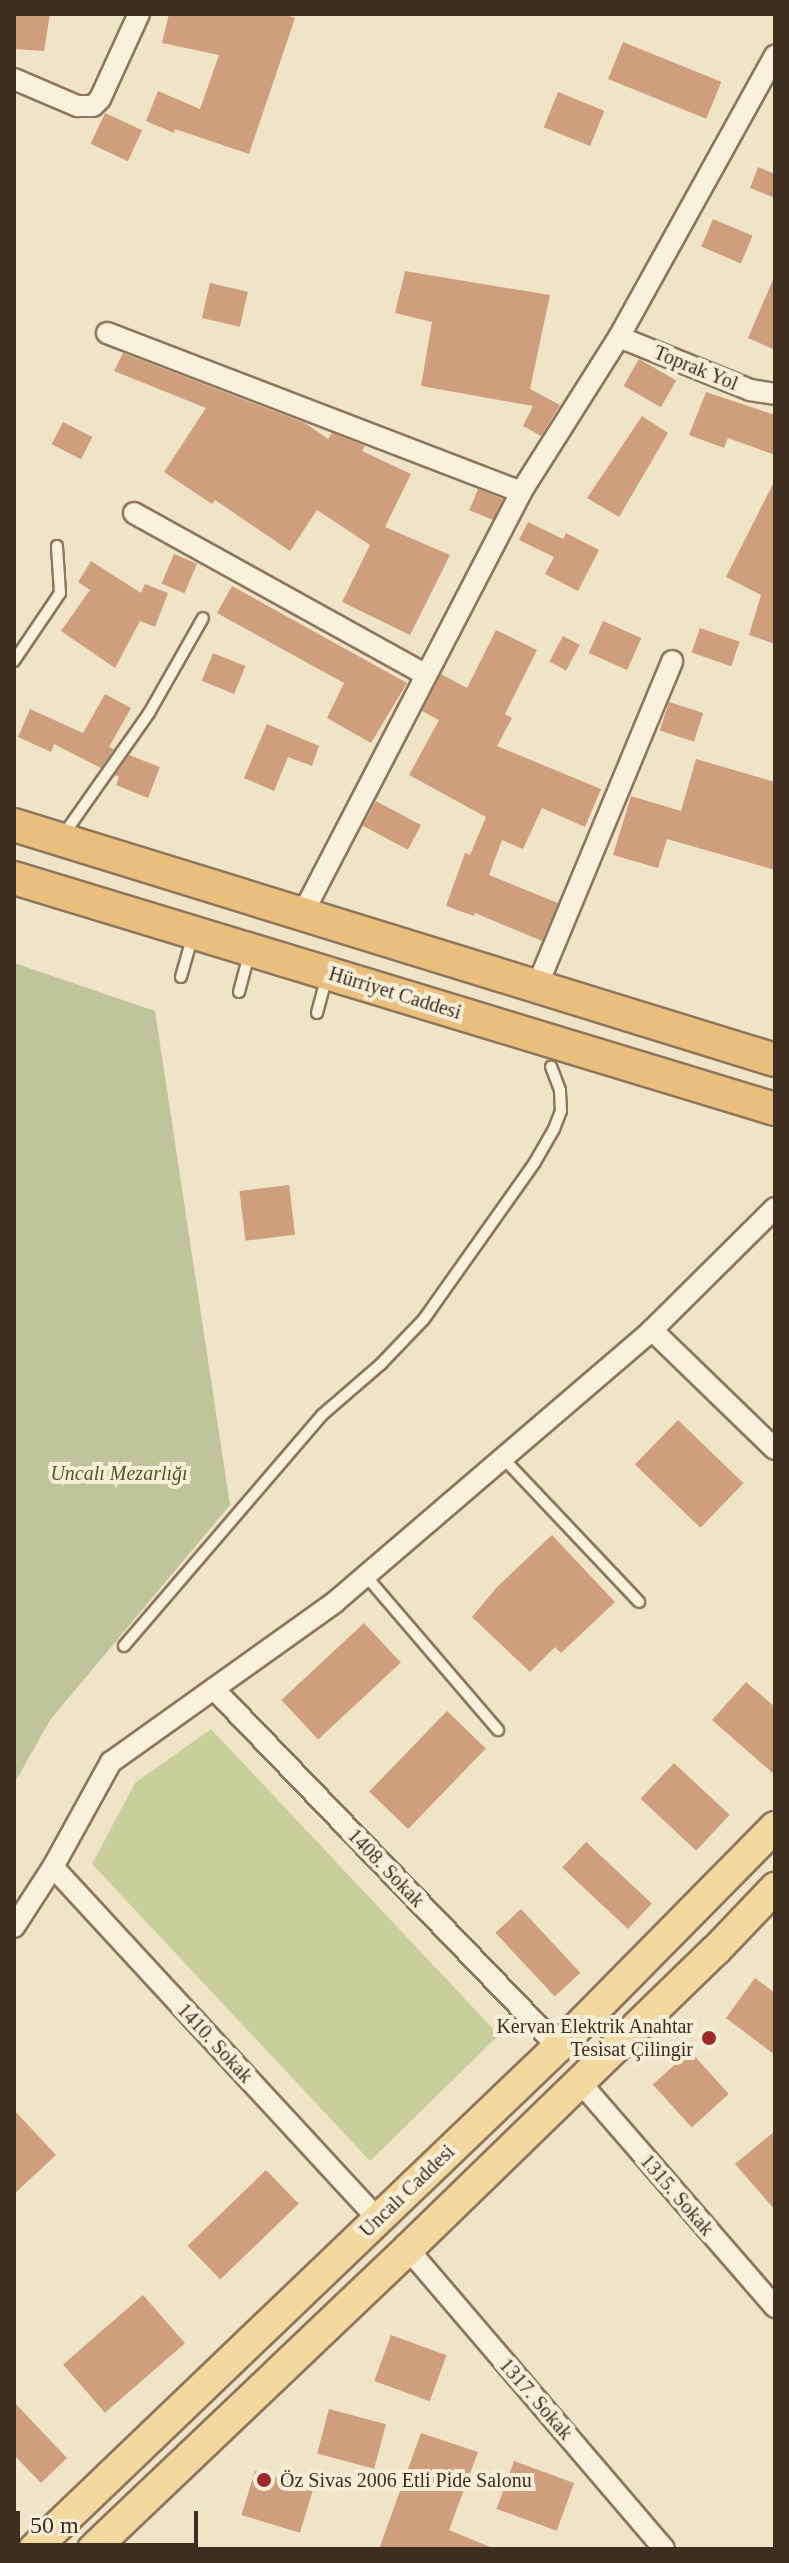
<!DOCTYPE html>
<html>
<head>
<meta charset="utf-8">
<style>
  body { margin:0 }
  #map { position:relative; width:789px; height:2563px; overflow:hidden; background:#f0e4c8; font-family:"Times New Roman",serif }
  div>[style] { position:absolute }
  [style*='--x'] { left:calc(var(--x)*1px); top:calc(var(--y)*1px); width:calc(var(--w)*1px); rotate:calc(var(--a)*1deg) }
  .green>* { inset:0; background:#c9cf9b }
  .cemetery>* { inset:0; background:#bfc49a }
  .building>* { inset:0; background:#cf9f7d; transform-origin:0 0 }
  .roads { filter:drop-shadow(2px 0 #8d765c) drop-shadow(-2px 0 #8d765c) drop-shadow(0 2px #8d765c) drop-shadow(0 -2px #8d765c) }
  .service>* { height:10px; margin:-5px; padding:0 5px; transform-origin:5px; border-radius:5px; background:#faf1dc }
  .minor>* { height:20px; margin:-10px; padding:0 10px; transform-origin:10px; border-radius:10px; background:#faf1dc }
  .primary>* { height:30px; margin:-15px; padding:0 15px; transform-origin:15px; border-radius:15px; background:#f3d9a0 }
  .trunk>* { height:32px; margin:-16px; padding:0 16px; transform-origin:16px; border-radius:16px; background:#eabe7c }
  .dots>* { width:22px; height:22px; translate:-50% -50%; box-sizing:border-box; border:4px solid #f7eed8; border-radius:50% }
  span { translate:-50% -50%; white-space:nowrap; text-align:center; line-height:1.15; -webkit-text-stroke:8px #f7eed8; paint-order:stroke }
  .street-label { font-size:20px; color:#3d2e20 }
  .park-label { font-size:20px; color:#4d5a26; font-style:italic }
  .poi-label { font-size:20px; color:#3d2e20 }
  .right { translate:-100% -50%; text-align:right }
  .left { translate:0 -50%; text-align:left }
  .frame { position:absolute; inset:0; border:16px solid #3d2e20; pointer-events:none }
  .scale { position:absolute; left:16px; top:2511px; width:182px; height:36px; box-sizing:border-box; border:4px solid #3d2e20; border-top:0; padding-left:10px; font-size:24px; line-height:28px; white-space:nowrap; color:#3d2e20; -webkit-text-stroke:6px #f7eed8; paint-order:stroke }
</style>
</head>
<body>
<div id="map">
  <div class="green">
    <i style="clip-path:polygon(211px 1729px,499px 2035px,370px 2161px,92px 1864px,135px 1783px)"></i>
  </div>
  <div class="cemetery">
    <i style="clip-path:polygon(14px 963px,155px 1011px,230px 1505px,50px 1720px,14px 1784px)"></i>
  </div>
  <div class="building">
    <i style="clip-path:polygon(14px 14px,50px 14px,44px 51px,14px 49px)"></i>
    <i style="clip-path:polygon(169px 14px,283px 14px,295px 18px,249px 154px,175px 129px,174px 133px,146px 121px,158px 91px,200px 109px,219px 55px,162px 43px)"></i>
    <i style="left:623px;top:42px;width:106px;height:40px;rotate:22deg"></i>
    <i style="left:558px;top:92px;width:50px;height:38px;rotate:22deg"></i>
    <i style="left:105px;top:113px;width:41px;height:34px;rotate:25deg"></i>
    <i style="clip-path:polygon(758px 167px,775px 174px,775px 198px,750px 188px)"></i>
    <i style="left:713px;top:219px;width:43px;height:30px;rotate:23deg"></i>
    <i style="clip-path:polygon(405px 271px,550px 295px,530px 389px,560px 405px,541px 436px,523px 426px,533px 406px,421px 386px,432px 322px,395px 313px)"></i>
    <i style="clip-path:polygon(775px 275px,775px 350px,748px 338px)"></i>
    <i style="left:210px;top:283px;width:39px;height:36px;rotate:13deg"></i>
    <i style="clip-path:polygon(123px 353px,305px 423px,328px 439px,332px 433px,365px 446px,362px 451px,411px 474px,385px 527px,450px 555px,410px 635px,342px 602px,370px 545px,317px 510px,290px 551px,215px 500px,212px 504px,164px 472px,206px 408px,114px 371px)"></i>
    <i style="left:639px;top:359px;width:43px;height:31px;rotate:30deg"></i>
    <i style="clip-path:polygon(706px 392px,775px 415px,775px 455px,728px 438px,724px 448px,689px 435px)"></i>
    <i style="clip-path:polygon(642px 416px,668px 433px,619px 517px,587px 498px)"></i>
    <i style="left:63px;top:422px;width:33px;height:25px;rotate:27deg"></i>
    <i style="clip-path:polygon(775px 480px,775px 644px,749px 635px,761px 595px,726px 577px)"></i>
    <i style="left:478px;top:489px;width:27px;height:23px;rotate:22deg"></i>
    <i style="clip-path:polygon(528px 522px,563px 539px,566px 533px,599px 550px,578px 591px,545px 574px,554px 557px,519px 540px)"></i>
    <i style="left:174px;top:554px;width:25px;height:32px;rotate:23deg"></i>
    <i style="clip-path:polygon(91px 561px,141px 593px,145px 584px,168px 593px,155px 627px,140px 621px,115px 668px,61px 631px,90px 590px,78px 582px)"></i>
    <i style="clip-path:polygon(232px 586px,407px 683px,371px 743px,327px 718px,344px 683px,217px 613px)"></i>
    <i style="left:603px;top:621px;width:42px;height:35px;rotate:24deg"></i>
    <i style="left:700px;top:628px;width:42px;height:26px;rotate:19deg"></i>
    <i style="clip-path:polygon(496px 630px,537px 650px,505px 714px,512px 718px,497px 746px,601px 789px,585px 827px,542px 808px,523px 849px,502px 840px,489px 875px,558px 903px,542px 941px,475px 913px,474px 916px,446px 906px,465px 853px,470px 855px,486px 817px,409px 775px,439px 720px,422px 711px,441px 674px,467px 688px)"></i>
    <i style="left:563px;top:636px;width:19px;height:29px;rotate:28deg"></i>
    <i style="left:213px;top:653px;width:35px;height:30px;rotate:22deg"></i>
    <i style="clip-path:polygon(105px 694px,131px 708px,109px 747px,114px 749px,101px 768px,54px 744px,51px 752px,18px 737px,30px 709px,83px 733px)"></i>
    <i style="left:669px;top:702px;width:36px;height:30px;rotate:18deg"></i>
    <i style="clip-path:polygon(267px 724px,319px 746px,312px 766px,288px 757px,274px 791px,244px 778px)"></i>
    <i style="clip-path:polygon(129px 755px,160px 767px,148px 798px,116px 785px,119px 777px,115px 775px)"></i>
    <i style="clip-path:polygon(696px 759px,775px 782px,775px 870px,667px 839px,658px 868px,613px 855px,631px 796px,681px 811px)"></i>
    <i style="left:376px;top:801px;width:51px;height:28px;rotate:28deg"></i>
    <i style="left:289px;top:1185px;width:50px;height:50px;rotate:83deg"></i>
    <i style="left:678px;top:1420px;width:91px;height:62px;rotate:44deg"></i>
    <i style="clip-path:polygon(552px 1535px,615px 1602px,561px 1653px,555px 1647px,530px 1672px,472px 1617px,497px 1587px)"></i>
    <i style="left:364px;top:1623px;width:54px;height:113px;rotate:47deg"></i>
    <i style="clip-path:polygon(746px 1682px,775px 1707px,775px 1775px,712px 1720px)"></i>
    <i style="left:447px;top:1711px;width:54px;height:112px;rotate:44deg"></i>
    <i style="left:674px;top:1763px;width:76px;height:49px;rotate:43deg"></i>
    <i style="left:586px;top:1842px;width:90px;height:35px;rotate:43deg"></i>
    <i style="left:521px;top:1909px;width:87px;height:35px;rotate:47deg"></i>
    <i style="clip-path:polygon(755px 1978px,775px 1993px,775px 2055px,726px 2018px)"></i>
    <i style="left:690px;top:2051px;width:58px;height:50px;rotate:48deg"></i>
    <i style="clip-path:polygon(14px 2110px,56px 2155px,14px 2194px)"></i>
    <i style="clip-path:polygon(775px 2131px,775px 2210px,735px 2164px)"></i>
    <i style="left:266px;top:2170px;width:47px;height:109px;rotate:46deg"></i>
    <i style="left:143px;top:2295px;width:64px;height:106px;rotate:49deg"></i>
    <i style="left:391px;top:2335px;width:59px;height:49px;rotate:20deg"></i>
    <i style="clip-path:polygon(14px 2402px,67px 2458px,41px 2483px,14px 2455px)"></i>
    <i style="left:329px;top:2409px;width:59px;height:46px;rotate:15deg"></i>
    <i style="clip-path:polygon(421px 2433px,478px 2452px,449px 2530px,495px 2549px,379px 2549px)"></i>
    <i style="left:514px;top:2461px;width:64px;height:51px;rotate:20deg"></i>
    <i style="left:255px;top:2471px;width:61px;height:46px;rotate:17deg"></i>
  </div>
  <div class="roads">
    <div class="service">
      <i style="--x:14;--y:661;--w:82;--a:-55.9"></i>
      <i style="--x:60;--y:593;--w:47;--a:-93.7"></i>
      <i style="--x:64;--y:834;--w:148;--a:-54.9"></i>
      <i style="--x:149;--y:713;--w:109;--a:-60.4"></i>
      <i style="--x:181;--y:977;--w:41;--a:-74.2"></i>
      <i style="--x:239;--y:992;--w:38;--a:-75"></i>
      <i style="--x:317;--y:1013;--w:35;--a:-75"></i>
      <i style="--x:503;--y:1458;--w:198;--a:46.6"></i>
      <i style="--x:366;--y:1576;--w:203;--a:49.4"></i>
      <i style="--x:124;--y:1646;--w:304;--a:-49.4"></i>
      <i style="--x:322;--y:1415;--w:78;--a:-40.8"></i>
      <i style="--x:381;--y:1364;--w:62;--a:-46.3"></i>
      <i style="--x:424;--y:1319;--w:192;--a:-54.7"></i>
      <i style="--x:535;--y:1162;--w:38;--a:-60"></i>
      <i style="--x:554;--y:1129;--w:19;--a:-69"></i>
      <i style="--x:561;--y:1111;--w:21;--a:-93"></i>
      <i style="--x:560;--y:1090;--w:25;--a:-111"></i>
    </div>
    <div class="minor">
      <i style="--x:14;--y:79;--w:69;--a:23.2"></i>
      <i style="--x:77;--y:106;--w:16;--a:0"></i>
      <i style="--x:93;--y:106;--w:10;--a:-45"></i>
      <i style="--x:100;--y:99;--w:94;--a:-65.4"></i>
      <i style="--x:107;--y:333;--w:443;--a:21"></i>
      <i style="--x:619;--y:337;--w:141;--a:22"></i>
      <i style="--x:750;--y:390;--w:25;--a:9"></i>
      <i style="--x:134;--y:513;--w:333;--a:29"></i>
      <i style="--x:303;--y:913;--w:474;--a:-62.6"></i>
      <i style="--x:521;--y:492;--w:183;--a:-57.7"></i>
      <i style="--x:619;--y:337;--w:322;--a:-61"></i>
      <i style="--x:537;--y:986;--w:352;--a:-67.4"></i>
      <i style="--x:652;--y:1330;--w:171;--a:44.1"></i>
      <i style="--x:214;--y:1689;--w:496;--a:46.1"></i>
      <i style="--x:53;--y:1867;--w:479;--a:47.3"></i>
      <i style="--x:14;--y:1927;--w:72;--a:-57"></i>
      <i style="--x:53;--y:1867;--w:120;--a:-61.1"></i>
      <i style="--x:111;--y:1762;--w:275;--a:-35.5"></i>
      <i style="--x:335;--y:1602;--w:418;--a:-40.6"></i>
      <i style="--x:652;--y:1330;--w:173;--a:-44.8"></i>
      <i style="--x:580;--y:2082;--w:298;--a:49.1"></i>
      <i style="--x:408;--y:2249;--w:394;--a:49.5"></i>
    </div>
    <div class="primary">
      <i style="--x:34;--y:2549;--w:726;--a:-43.77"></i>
      <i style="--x:558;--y:2047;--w:309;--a:-45.4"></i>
      <i style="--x:93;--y:2549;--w:435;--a:-43.6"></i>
      <i style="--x:408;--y:2249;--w:429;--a:-44.2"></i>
      <i style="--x:716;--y:1950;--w:86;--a:-46.4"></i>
    </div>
    <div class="trunk">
      <i style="--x:14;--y:825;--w:796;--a:17.16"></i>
      <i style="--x:14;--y:878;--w:795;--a:16.89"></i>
    </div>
  </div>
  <div class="dots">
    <i style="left:709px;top:2038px;background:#9e2a2b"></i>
    <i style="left:264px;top:2480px;background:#9e2a2b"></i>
  </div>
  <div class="street-label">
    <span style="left:696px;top:368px;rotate:22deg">Toprak Yol</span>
    <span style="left:395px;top:993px;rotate:17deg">Hürriyet Caddesi</span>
    <span style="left:386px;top:1868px;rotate:46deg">1408. Sokak</span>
    <span style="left:215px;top:2043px;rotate:47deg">1410. Sokak</span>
    <span style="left:407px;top:2191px;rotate:-44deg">Uncalı Caddesi</span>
    <span style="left:677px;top:2195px;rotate:49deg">1315. Sokak</span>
    <span style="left:536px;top:2399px;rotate:49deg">1317. Sokak</span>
  </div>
  <div class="park-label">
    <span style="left:119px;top:1473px">Uncalı Mezarlığı</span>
  </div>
  <div class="poi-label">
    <span class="right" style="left:693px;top:2038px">Kervan Elektrik Anahtar<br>Tesisat Çilingir</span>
    <span class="left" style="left:280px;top:2480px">Öz Sivas 2006 Etli Pide Salonu</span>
  </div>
  <div class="frame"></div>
  <div class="scale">50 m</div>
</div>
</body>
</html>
